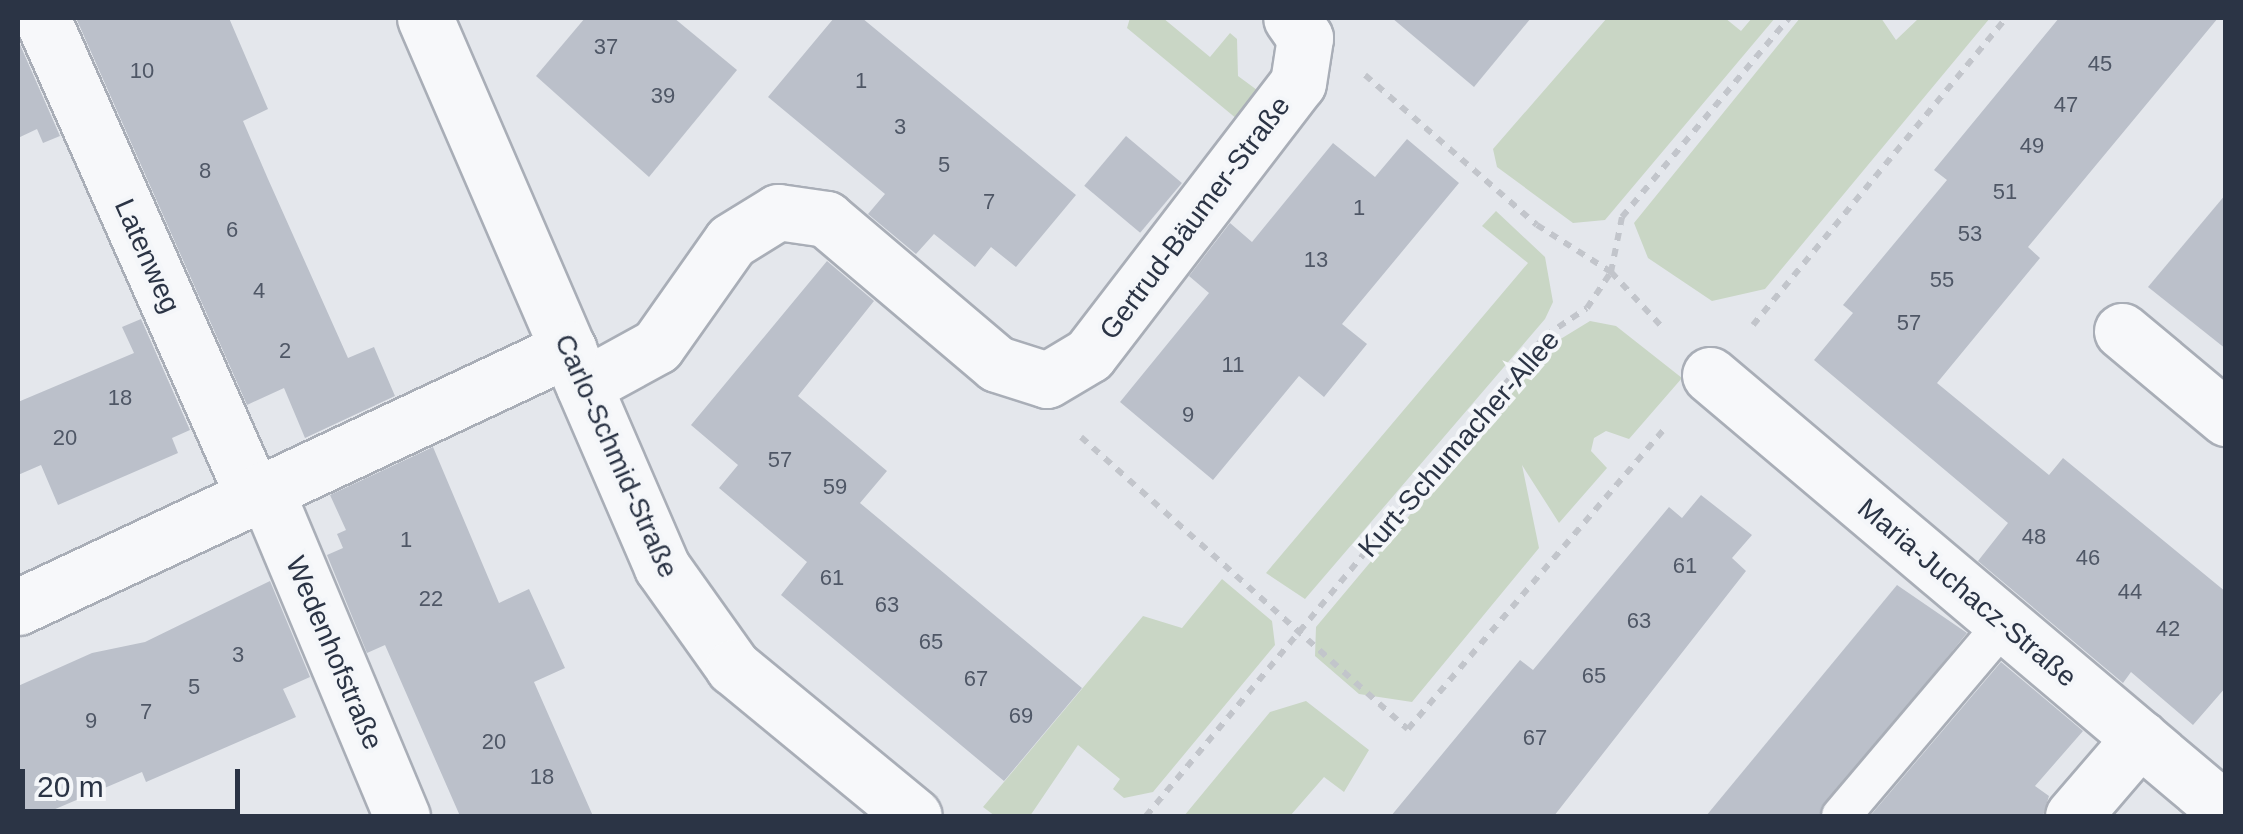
<!DOCTYPE html>
<html>
<head>
<meta charset="utf-8">
<style>
  body { margin:0 }
  #map { position:relative; width:2243px; height:834px; overflow:hidden; background:#e4e7ec; font-family:Helvetica,sans-serif }
  div>[style] { position:absolute }
  [style*='--x'] { left:calc(var(--x)*1px); top:calc(var(--y)*1px); width:calc(var(--w)*1px); rotate:calc(var(--a)*1deg) }
  .green>* { inset:0; background:#c9d6c5 }
  .building>* { inset:0; background:#bbc0ca; transform-origin:0 0 }
  .path>* { height:6px; margin-top:-3px; transform-origin:0; background:repeating-linear-gradient(90deg,#c2c5cb 0 8px,transparent 0 16px) }
  .roads { filter:drop-shadow(2px 0 #a9aeb7) drop-shadow(-2px 0 #a9aeb7) drop-shadow(0 2px #a9aeb7) drop-shadow(0 -2px #a9aeb7) }
  .lane>* { height:38px; margin:-19px; padding:0 19px; transform-origin:19px; border-radius:19px; background:#f7f8fa }
  .street>* { height:55px; margin:-27.5px; padding:0 27.5px; transform-origin:27.5px; border-radius:27.5px; background:#f7f8fa }
  span { translate:-50% -50%; white-space:nowrap; text-align:center; line-height:1.15; -webkit-text-stroke:8px #f4f6f9; paint-order:stroke }
  .number-label { font-size:22px; color:#4f5766 }
  .number-label span { -webkit-text-stroke-width:0 }
  .street-label { font-size:28px; color:#2b3445 }
  .frame { position:absolute; inset:0; border:20px solid #2b3445; pointer-events:none }
  .scale { position:absolute; left:20px; top:769px; width:220px; height:45px; box-sizing:border-box; border:5px solid #2b3445; border-top:0; padding-left:12px; font-size:30px; line-height:35px; white-space:nowrap; color:#2b3445; -webkit-text-stroke:8px #f4f6f9; paint-order:stroke }
</style>
</head>
<body>
<div id="map">
  <div class="green">
    <i style="clip-path:polygon(1130px 18px,1163px 18px,1210px 57px,1230px 33px,1237px 39px,1238px 76px,1257px 90px,1243px 124px,1127px 28px)"></i>
    <i style="clip-path:polygon(1607px 18px,1725px 18px,1741px 31px,1752px 18px,1775px 18px,1605px 220px,1573px 223px,1497px 167px,1493px 149px)"></i>
    <i style="clip-path:polygon(1800px 18px,1881px 18px,1896px 40px,1919px 18px,1990px 18px,1765px 289px,1712px 301px,1648px 258px,1634px 223px)"></i>
    <i style="clip-path:polygon(1496px 211px,1545px 257px,1553px 302px,1545px 319px,1305px 599px,1266px 573px,1528px 263px,1482px 226px)"></i>
    <i style="clip-path:polygon(1590px 321px,1616px 326px,1682px 378px,1629px 439px,1606px 431px,1594px 438px,1591px 451px,1607px 468px,1559px 523px,1522px 465px,1539px 548px,1412px 702px,1359px 694px,1315px 656px,1316px 627px,1554px 343px)"></i>
    <i style="clip-path:polygon(1222px 579px,1272px 621px,1275px 645px,1153px 792px,1124px 798px,1113px 789px,1120px 779px,1078px 745px,1030px 816px,995px 816px,983px 807px,1143px 616px,1182px 628px)"></i>
    <i style="clip-path:polygon(1306px 701px,1369px 750px,1344px 792px,1324px 777px,1290px 816px,1184px 816px,1270px 712px)"></i>
  </div>
  <div class="building">
    <i style="clip-path:polygon(76px 18px,229px 18px,268px 109px,243px 121px,268px 179px,348px 358px,374px 347px,395px 396px,305px 438px,284px 388px,247px 405px)"></i>
    <i style="clip-path:polygon(585px 18px,674px 18px,737px 70px,649px 177px,536px 76px)"></i>
    <i style="clip-path:polygon(834px 18px,862px 18px,1076px 195px,1016px 267px,991px 247px,975px 267px,934px 234px,916px 254px,868px 214px,885px 194px,768px 97px)"></i>
    <i style="clip-path:polygon(1392px 18px,1531px 18px,1474px 87px)"></i>
    <i style="clip-path:polygon(2059px 18px,2218px 18px,2028px 247px,2040px 258px,1937px 383px,2049px 475px,2063px 458px,2226px 592px,2226px 687px,2193px 725px,2131px 672px,2123px 683px,1978px 561px,2008px 523px,1814px 360px,1853px 313px,1843px 305px,1947px 180px,1934px 170px)"></i>
    <i style="clip-path:polygon(18px 40px,60px 136px,43px 143px,37px 129px,18px 138px)"></i>
    <i style="left:1126px;top:136px;width:73px;height:65px;rotate:40deg"></i>
    <i style="clip-path:polygon(1407px 139px,1459px 183px,1342px 324px,1367px 344px,1324px 397px,1299px 376px,1213px 480px,1120px 402px,1209px 293px,1189px 276px,1230px 223px,1252px 242px,1333px 143px,1375px 177px)"></i>
    <i style="clip-path:polygon(2226px 194px,2226px 349px,2148px 287px)"></i>
    <i style="clip-path:polygon(827px 261px,874px 301px,798px 396px,887px 471px,860px 503px,1082px 688px,1004px 781px,781px 595px,807px 562px,719px 488px,738px 465px,691px 425px)"></i>
    <i style="clip-path:polygon(141px 319px,190px 430px,172px 438px,178px 453px,58px 505px,41px 465px,18px 475px,18px 402px,134px 353px,122px 327px)"></i>
    <i style="clip-path:polygon(433px 447px,499px 603px,529px 589px,565px 668px,534px 682px,593px 816px,460px 816px,385px 645px,367px 653px,327px 555px,343px 548px,337px 534px,346px 530px,330px 495px)"></i>
    <i style="clip-path:polygon(1701px 495px,1752px 535px,1732px 558px,1746px 571px,1554px 816px,1391px 816px,1520px 660px,1533px 670px,1669px 507px,1682px 518px)"></i>
    <i style="clip-path:polygon(270px 581px,310px 677px,283px 689px,296px 717px,146px 782px,142px 772px,39px 816px,18px 816px,18px 686px,92px 653px,145px 642px)"></i>
    <i style="clip-path:polygon(1897px 585px,1967px 633px,1819px 816px,1706px 816px)"></i>
    <i style="clip-path:polygon(2001px 662px,2083px 731px,2035px 786px,2049px 796px,2043px 816px,1870px 816px)"></i>
  </div>
  <div class="path">
    <i style="--x:1365;--y:75;--w:228;--a:41.1"></i>
    <i style="--x:1537;--y:225;--w:88;--a:32.4"></i>
    <i style="--x:1611;--y:272;--w:76;--a:47.1"></i>
    <i style="--x:1753;--y:325;--w:398;--a:-50.5"></i>
    <i style="--x:1081;--y:437;--w:438;--a:41.8"></i>
    <i style="--x:1408;--y:729;--w:399;--a:-49.5"></i>
    <i style="--x:1146;--y:816;--w:624;--a:-50.26"></i>
    <i style="--x:1545;--y:336;--w:50;--a:-33.7"></i>
    <i style="--x:1587;--y:308;--w:43;--a:-56.3"></i>
    <i style="--x:1611;--y:272;--w:56;--a:-78.7"></i>
    <i style="--x:1622;--y:217;--w:260;--a:-50"></i>
  </div>
  <div class="roads">
    <div class="lane">
      <i style="--x:1841;--y:816;--w:252;--a:-49.7"></i>
    </div>
    <div class="street">
      <i style="--x:42;--y:18;--w:522;--a:66.14"></i>
      <i style="--x:425;--y:18;--w:598;--a:66.65"></i>
      <i style="--x:662;--y:567;--w:123;--a:54.6"></i>
      <i style="--x:733;--y:667;--w:234;--a:39.5"></i>
      <i style="--x:2122;--y:331;--w:136;--a:39.9"></i>
      <i style="--x:1710;--y:375;--w:676;--a:40.2"></i>
      <i style="--x:584;--y:386;--w:83;--a:-28.7"></i>
      <i style="--x:657;--y:346;--w:128;--a:-54.8"></i>
      <i style="--x:731;--y:241;--w:55;--a:-31.7"></i>
      <i style="--x:778;--y:212;--w:49;--a:8.3"></i>
      <i style="--x:826;--y:219;--w:224;--a:40.3"></i>
      <i style="--x:997;--y:364;--w:52;--a:17.7"></i>
      <i style="--x:1047;--y:380;--w:49;--a:-30.8"></i>
      <i style="--x:1089;--y:355;--w:343;--a:-52.5"></i>
      <i style="--x:1298;--y:83;--w:46;--a:-81.2"></i>
      <i style="--x:1305;--y:38;--w:24;--a:-125"></i>
      <i style="--x:265;--y:489;--w:355;--a:67.3"></i>
      <i style="--x:18;--y:607;--w:608;--a:-25.13"></i>
      <i style="--x:2073;--y:816;--w:103;--a:-49.3"></i>
    </div>
  </div>
  <div class="number-label">
    <span style="left:606px;top:47px">37</span>
    <span style="left:2100px;top:64px">45</span>
    <span style="left:142px;top:71px">10</span>
    <span style="left:861px;top:81px">1</span>
    <span style="left:663px;top:96px">39</span>
    <span style="left:2066px;top:105px">47</span>
    <span style="left:900px;top:127px">3</span>
    <span style="left:2032px;top:146px">49</span>
    <span style="left:944px;top:165px">5</span>
    <span style="left:205px;top:171px">8</span>
    <span style="left:2005px;top:192px">51</span>
    <span style="left:989px;top:202px">7</span>
    <span style="left:1359px;top:208px">1</span>
    <span style="left:232px;top:230px">6</span>
    <span style="left:1970px;top:234px">53</span>
    <span style="left:1316px;top:260px">13</span>
    <span style="left:1942px;top:280px">55</span>
    <span style="left:259px;top:291px">4</span>
    <span style="left:1909px;top:323px">57</span>
    <span style="left:285px;top:351px">2</span>
    <span style="left:1233px;top:365px">11</span>
    <span style="left:120px;top:398px">18</span>
    <span style="left:1188px;top:415px">9</span>
    <span style="left:65px;top:438px">20</span>
    <span style="left:780px;top:460px">57</span>
    <span style="left:835px;top:487px">59</span>
    <span style="left:2034px;top:537px">48</span>
    <span style="left:406px;top:540px">1</span>
    <span style="left:2088px;top:558px">46</span>
    <span style="left:1685px;top:566px">61</span>
    <span style="left:832px;top:578px">61</span>
    <span style="left:2130px;top:592px">44</span>
    <span style="left:431px;top:599px">22</span>
    <span style="left:887px;top:605px">63</span>
    <span style="left:1639px;top:621px">63</span>
    <span style="left:2168px;top:629px">42</span>
    <span style="left:931px;top:642px">65</span>
    <span style="left:238px;top:655px">3</span>
    <span style="left:1594px;top:676px">65</span>
    <span style="left:976px;top:679px">67</span>
    <span style="left:194px;top:687px">5</span>
    <span style="left:146px;top:712px">7</span>
    <span style="left:1021px;top:716px">69</span>
    <span style="left:91px;top:721px">9</span>
    <span style="left:1535px;top:738px">67</span>
    <span style="left:494px;top:742px">20</span>
    <span style="left:542px;top:777px">18</span>
  </div>
  <div class="street-label">
    <span style="left:1195px;top:218px;rotate:-53deg">Gertrud-Bäumer-Straße</span>
    <span style="left:147px;top:256px;rotate:66deg">Latenweg</span>
    <span style="left:1459px;top:444px;rotate:-49deg">Kurt-Schumacher-Allee</span>
    <span style="left:616px;top:456px;rotate:66deg">Carlo-Schmid-Straße</span>
    <span style="left:1967px;top:593px;rotate:40deg">Maria-Juchacz-Straße</span>
    <span style="left:334px;top:653px;rotate:67deg">Wedenhofstraße</span>
  </div>
  <div class="frame"></div>
  <div class="scale">20 m</div>
</div>
</body>
</html>
